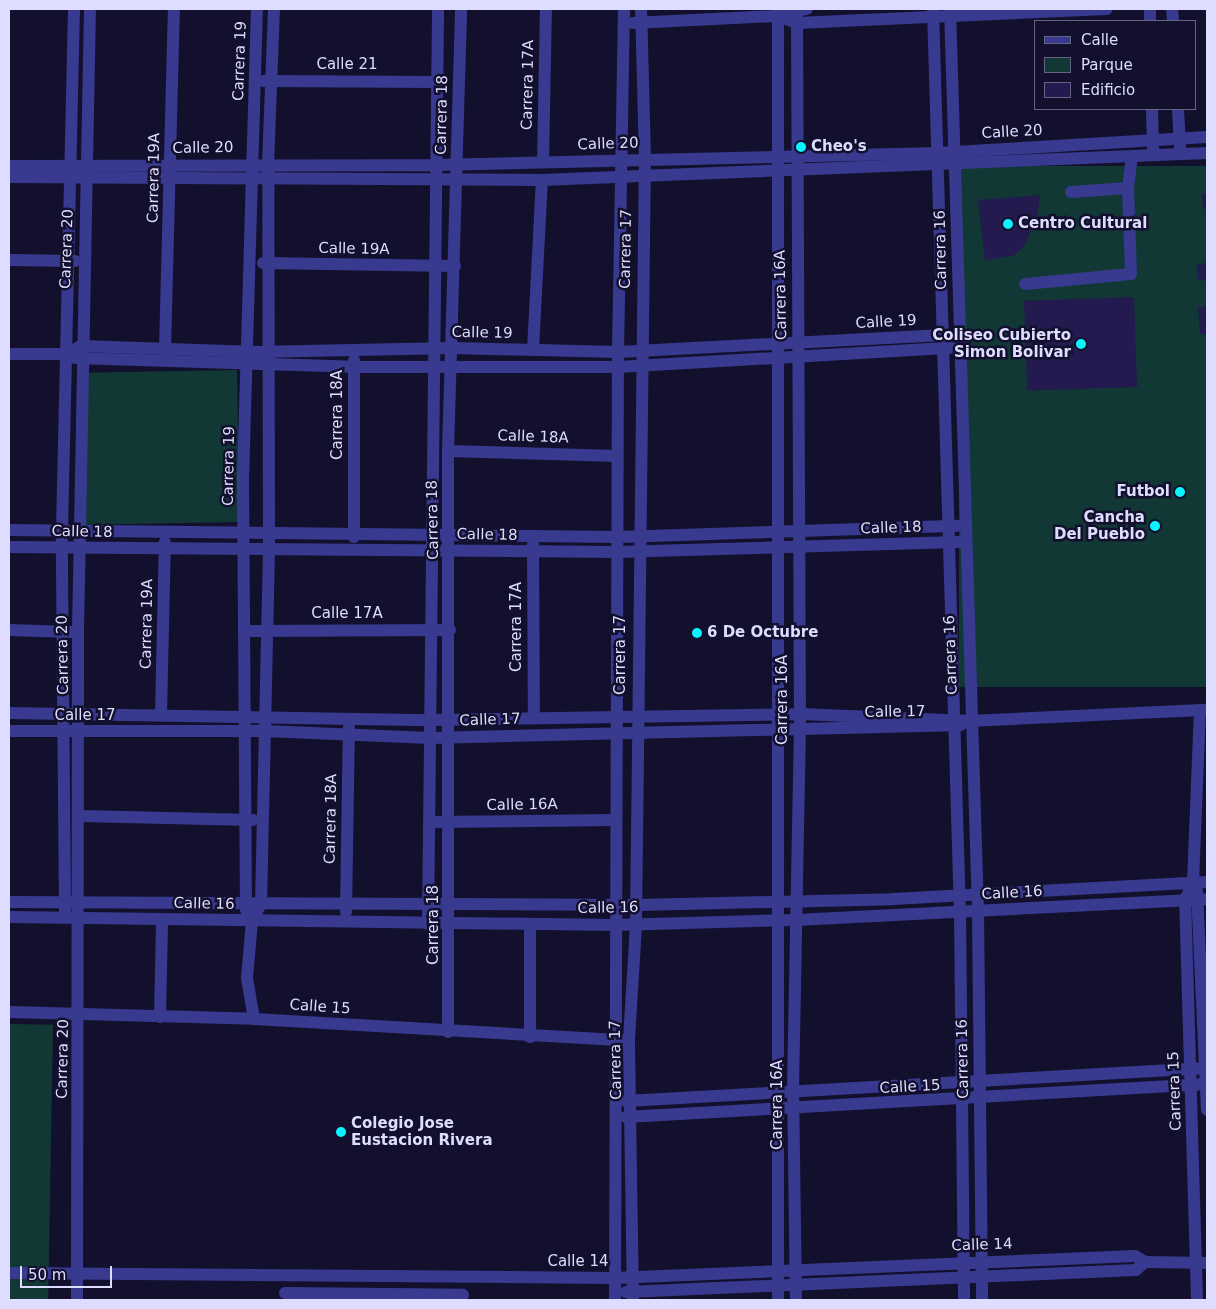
<!DOCTYPE html>
<html>
<head>
<meta charset="utf-8">
<style>
  body { margin:0 }
  #map { position:relative; width:1216px; height:1309px; overflow:hidden; background:#13102e; font-family:"DejaVu Sans",sans-serif }
  div>[style] { position:absolute }
  [style*='--x'] { left:calc(var(--x)*1px); top:calc(var(--y)*1px); width:calc(var(--w)*1px); rotate:calc(var(--a)*1deg) }
  .green>* { inset:0; background:#123835; transform-origin:0 0 }
  .building>* { inset:0; background:#231b50; transform-origin:0 0 }
  .minor>* { height:12px; margin:-6px; padding:0 6px; transform-origin:6px; border-radius:6px; background:#383a8f }
  .dots>* { width:14px; height:14px; translate:-50% -50%; box-sizing:border-box; border:2px solid #13102e; border-radius:50% }
  span { translate:-50% -50%; white-space:nowrap; text-align:center; line-height:1.15; -webkit-text-stroke:5px #13102e; paint-order:stroke }
  .street-label { font-size:15px; color:#dfddff }
  .poi-label { font-size:15px; color:#dfddff; font-weight:700 }
  .left { translate:0 -50%; text-align:left }
  .right { translate:-100% -50%; text-align:right }
  .frame { position:absolute; inset:0; border:10px solid #dfddff; pointer-events:none }
  .legend { position:absolute; left:1034px; top:20px; width:162px; height:90px; box-sizing:border-box; background:#13102e; border:1px solid #656282; margin:0; padding:6px 9px; list-style:none; font-size:15px; color:#dfddff }
  .legend li { display:flex; align-items:center; gap:10px; height:25px }
  .legend b { width:25px; border:1px solid #656282 }
  .scale { position:absolute; left:20px; top:1266px; width:92px; height:22px; box-sizing:border-box; border:2px solid #dfddff; border-top:0; padding-left:6px; font-size:15px; line-height:18px; white-space:nowrap; color:#dfddff; -webkit-text-stroke:4px #13102e; paint-order:stroke }
</style>
</head>
<body>
<div id="map">
  <div class="green">
    <i style="left:1207px;top:166px;width:521px;height:248px;rotate:90deg"></i>
    <i style="left:237px;top:370px;width:152px;height:154px;rotate:89deg"></i>
    <i style="left:9px;top:1024px;width:44px;height:276px;rotate:1deg"></i>
  </div>
  <div class="building">
    <i style="clip-path:polygon(1207px 193px,1207px 209px,1203px 209px,1202px 194px)"></i>
    <i style="clip-path:polygon(1040px 195px,1037px 217px,1024px 247px,1013px 256px,985px 260px,978px 200px)"></i>
    <i style="clip-path:polygon(1207px 263px,1207px 280px,1198px 281px,1197px 264px)"></i>
    <i style="left:1134px;top:297px;width:90px;height:110px;rotate:88deg"></i>
    <i style="clip-path:polygon(1198px 307px,1207px 307px,1207px 334px,1200px 334px)"></i>
  </div>
  <div class="minor">
    <i style="--x:778;--y:9;--w:1291;--a:90"></i>
    <i style="--x:933;--y:9;--w:903;--a:88.29"></i>
    <i style="--x:960;--y:912;--w:388;--a:89.4"></i>
    <i style="--x:950;--y:9;--w:902;--a:88.22"></i>
    <i style="--x:978;--y:911;--w:389;--a:89.4"></i>
    <i style="--x:1150;--y:9;--w:12;--a:90"></i>
    <i style="--x:1172;--y:9;--w:12;--a:85"></i>
    <i style="--x:778;--y:16;--w:20;--a:20"></i>
    <i style="--x:797;--y:23;--w:310;--a:-2.6"></i>
    <i style="--x:633;--y:23;--w:145;--a:-2.8"></i>
    <i style="--x:778;--y:16;--w:30;--a:-14"></i>
    <i style="--x:263;--y:81;--w:175;--a:0.3"></i>
    <i style="--x:1152;--y:109;--w:40;--a:88.6"></i>
    <i style="--x:1178;--y:109;--w:38;--a:87"></i>
    <i style="--x:543;--y:162;--w:153;--a:-88.9"></i>
    <i style="--x:9;--y:166;--w:429;--a:-0.1"></i>
    <i style="--x:438;--y:165;--w:500;--a:-1.37"></i>
    <i style="--x:938;--y:153;--w:269;--a:-3.4"></i>
    <i style="--x:9;--y:177;--w:533;--a:0.32"></i>
    <i style="--x:542;--y:180;--w:666;--a:-2.33"></i>
    <i style="--x:1128;--y:188;--w:31;--a:-83"></i>
    <i style="--x:9;--y:260;--w:66;--a:0.9"></i>
    <i style="--x:263;--y:263;--w:192;--a:0.9"></i>
    <i style="--x:1025;--y:284;--w:106;--a:-5.4"></i>
    <i style="--x:1131;--y:274;--w:86;--a:-92"></i>
    <i style="--x:1128;--y:188;--w:57;--a:176"></i>
    <i style="--x:165;--y:349;--w:340;--a:-88.5"></i>
    <i style="--x:533;--y:350;--w:170;--a:-87"></i>
    <i style="--x:9;--y:354;--w:57;--a:0"></i>
    <i style="--x:66;--y:354;--w:17;--a:-28"></i>
    <i style="--x:81;--y:346;--w:168;--a:2"></i>
    <i style="--x:249;--y:352;--w:204;--a:-1.1"></i>
    <i style="--x:453;--y:348;--w:165;--a:1.4"></i>
    <i style="--x:618;--y:352;--w:326;--a:-3"></i>
    <i style="--x:944;--y:335;--w:8;--a:23"></i>
    <i style="--x:75;--y:358;--w:279;--a:1.8"></i>
    <i style="--x:354;--y:367;--w:264;--a:0"></i>
    <i style="--x:618;--y:367;--w:333;--a:-3.3"></i>
    <i style="--x:354;--y:360;--w:177;--a:90"></i>
    <i style="--x:448;--y:451;--w:169;--a:1.7"></i>
    <i style="--x:9;--y:530;--w:609;--a:0.66"></i>
    <i style="--x:618;--y:537;--w:340;--a:-1.9"></i>
    <i style="--x:533;--y:544;--w:173;--a:89.7"></i>
    <i style="--x:9;--y:547;--w:609;--a:0.47"></i>
    <i style="--x:618;--y:552;--w:340;--a:-1.7"></i>
    <i style="--x:9;--y:630;--w:62;--a:1.8"></i>
    <i style="--x:245;--y:631;--w:205;--a:-0.3"></i>
    <i style="--x:9;--y:713;--w:421;--a:1"></i>
    <i style="--x:430;--y:720;--w:370;--a:-0.9"></i>
    <i style="--x:800;--y:714;--w:170;--a:2.4"></i>
    <i style="--x:970;--y:721;--w:237;--a:-2.7"></i>
    <i style="--x:161;--y:714;--w:172;--a:-88.7"></i>
    <i style="--x:9;--y:731;--w:256;--a:0"></i>
    <i style="--x:265;--y:731;--w:165;--a:2.4"></i>
    <i style="--x:430;--y:738;--w:531;--a:-1.4"></i>
    <i style="--x:81;--y:816;--w:172;--a:1.3"></i>
    <i style="--x:430;--y:822;--w:185;--a:-0.6"></i>
    <i style="--x:1197;--y:891;--w:219;--a:87.4"></i>
    <i style="--x:9;--y:902;--w:628;--a:0.27"></i>
    <i style="--x:637;--y:905;--w:256;--a:-1.3"></i>
    <i style="--x:893;--y:899;--w:314;--a:-3.1"></i>
    <i style="--x:246;--y:910;--w:431;--a:-90.4"></i>
    <i style="--x:243;--y:479;--w:470;--a:-88.3"></i>
    <i style="--x:65;--y:911;--w:381;--a:-90.5"></i>
    <i style="--x:62;--y:530;--w:521;--a:-88.68"></i>
    <i style="--x:346;--y:912;--w:185;--a:-89.1"></i>
    <i style="--x:9;--y:917;--w:605;--a:0.76"></i>
    <i style="--x:614;--y:925;--w:182;--a:-1.6"></i>
    <i style="--x:796;--y:920;--w:412;--a:-2.9"></i>
    <i style="--x:428;--y:924;--w:915;--a:-89.37"></i>
    <i style="--x:9;--y:1012;--w:245;--a:1.6"></i>
    <i style="--x:254;--y:1019;--w:369;--a:3.3"></i>
    <i style="--x:160;--y:1017;--w:97;--a:-88.8"></i>
    <i style="--x:254;--y:1019;--w:42;--a:-99.7"></i>
    <i style="--x:247;--y:978;--w:57;--a:-85"></i>
    <i style="--x:252;--y:921;--w:19;--a:-62"></i>
    <i style="--x:261;--y:904;--w:354;--a:-88.7"></i>
    <i style="--x:269;--y:550;--w:385;--a:-90.1"></i>
    <i style="--x:268;--y:165;--w:156;--a:-87.8"></i>
    <i style="--x:448;--y:1032;--w:581;--a:-90"></i>
    <i style="--x:448;--y:451;--w:442;--a:-88.3"></i>
    <i style="--x:530;--y:1037;--w:113;--a:-90"></i>
    <i style="--x:626;--y:1101;--w:582;--a:-3.25"></i>
    <i style="--x:626;--y:1117;--w:582;--a:-3.25"></i>
    <i style="--x:9;--y:1273;--w:606;--a:0.47"></i>
    <i style="--x:615;--y:1278;--w:520;--a:-2.42"></i>
    <i style="--x:1135;--y:1256;--w:12;--a:31"></i>
    <i style="--x:1145;--y:1262;--w:62;--a:0.9"></i>
    <i style="--x:626;--y:1292;--w:510;--a:-2.47"></i>
    <i style="--x:1136;--y:1270;--w:12;--a:-42"></i>
    <i style="--x:285;--y:1293;--w:178;--a:0.6"></i>
    <i style="--x:77;--y:1300;--w:668;--a:-89.91"></i>
    <i style="--x:78;--y:632;--w:623;--a:-88.9"></i>
    <i style="--x:615;--y:1300;--w:948;--a:-89.82"></i>
    <i style="--x:618;--y:352;--w:343;--a:-89"></i>
    <i style="--x:633;--y:1300;--w:260;--a:-90.9"></i>
    <i style="--x:629;--y:1040;--w:116;--a:-86.5"></i>
    <i style="--x:636;--y:924;--w:765;--a:-89.33"></i>
    <i style="--x:645;--y:159;--w:150;--a:-91.5"></i>
    <i style="--x:796;--y:1300;--w:210;--a:-90.8"></i>
    <i style="--x:793;--y:1090;--w:360;--a:-88.9"></i>
    <i style="--x:800;--y:730;--w:721;--a:-90.24"></i>
    <i style="--x:1197;--y:1300;--w:400;--a:-91.7"></i>
    <i style="--x:1185;--y:900;--w:19;--a:-65"></i>
    <i style="--x:1193;--y:883;--w:172;--a:-87.7"></i>
  </div>
  <div class="dots">
    <i style="left:801px;top:147px;background:#09f4ff"></i>
    <i style="left:1008px;top:224px;background:#09f4ff"></i>
    <i style="left:1081px;top:344px;background:#09f4ff"></i>
    <i style="left:1180px;top:492px;background:#09f4ff"></i>
    <i style="left:1155px;top:526px;background:#09f4ff"></i>
    <i style="left:697px;top:633px;background:#09f4ff"></i>
    <i style="left:341px;top:1132px;background:#09f4ff"></i>
  </div>
  <div class="street-label">
    <span style="left:240px;top:61px;rotate:-88deg">Carrera 19</span>
    <span style="left:347px;top:65px">Calle 21</span>
    <span style="left:528px;top:85px;rotate:-89deg">Carrera 17A</span>
    <span style="left:442px;top:115px;rotate:-89deg">Carrera 18</span>
    <span style="left:1012px;top:132px;rotate:-3deg">Calle 20</span>
    <span style="left:608px;top:144px;rotate:-2deg">Calle 20</span>
    <span style="left:203px;top:148px;rotate:-1deg">Calle 20</span>
    <span style="left:154px;top:178px;rotate:-89deg">Carrera 19A</span>
    <span style="left:67px;top:249px;rotate:-88deg">Carrera 20</span>
    <span style="left:354px;top:249px;rotate:1deg">Calle 19A</span>
    <span style="left:626px;top:249px;rotate:-89deg">Carrera 17</span>
    <span style="left:941px;top:250px;rotate:-91deg">Carrera 16</span>
    <span style="left:781px;top:295px;rotate:-91deg">Carrera 16A</span>
    <span style="left:886px;top:322px;rotate:-3deg">Calle 19</span>
    <span style="left:482px;top:333px;rotate:1deg">Calle 19</span>
    <span style="left:338px;top:415px;rotate:-90deg">Carrera 18A</span>
    <span style="left:533px;top:437px;rotate:2deg">Calle 18A</span>
    <span style="left:229px;top:466px;rotate:-89deg">Carrera 19</span>
    <span style="left:433px;top:520px;rotate:-91deg">Carrera 18</span>
    <span style="left:891px;top:528px;rotate:-2deg">Calle 18</span>
    <span style="left:82px;top:532px;rotate:1deg">Calle 18</span>
    <span style="left:487px;top:535px;rotate:1deg">Calle 18</span>
    <span style="left:347px;top:614px">Calle 17A</span>
    <span style="left:147px;top:624px;rotate:-89deg">Carrera 19A</span>
    <span style="left:517px;top:627px;rotate:-90deg">Carrera 17A</span>
    <span style="left:63px;top:655px;rotate:-91deg">Carrera 20</span>
    <span style="left:621px;top:655px;rotate:-90deg">Carrera 17</span>
    <span style="left:951px;top:655px;rotate:-92deg">Carrera 16</span>
    <span style="left:783px;top:700px;rotate:-90deg">Carrera 16A</span>
    <span style="left:895px;top:712px;rotate:-1deg">Calle 17</span>
    <span style="left:85px;top:716px">Calle 17</span>
    <span style="left:490px;top:720px;rotate:-2deg">Calle 17</span>
    <span style="left:522px;top:805px;rotate:-1deg">Calle 16A</span>
    <span style="left:331px;top:819px;rotate:-89deg">Carrera 18A</span>
    <span style="left:1012px;top:893px;rotate:-3deg">Calle 16</span>
    <span style="left:204px;top:904px;rotate:1deg">Calle 16</span>
    <span style="left:608px;top:908px;rotate:-1deg">Calle 16</span>
    <span style="left:434px;top:925px;rotate:-90deg">Carrera 18</span>
    <span style="left:320px;top:1007px;rotate:4deg">Calle 15</span>
    <span style="left:63px;top:1059px;rotate:-89deg">Carrera 20</span>
    <span style="left:963px;top:1059px;rotate:-91deg">Carrera 16</span>
    <span style="left:616px;top:1060px;rotate:-91deg">Carrera 17</span>
    <span style="left:910px;top:1087px;rotate:-3deg">Calle 15</span>
    <span style="left:1175px;top:1091px;rotate:-92deg">Carrera 15</span>
    <span style="left:778px;top:1105px;rotate:-90deg">Carrera 16A</span>
    <span style="left:982px;top:1245px;rotate:-2deg">Calle 14</span>
    <span style="left:578px;top:1262px">Calle 14</span>
  </div>
  <div class="poi-label">
    <span class="left" style="left:811px;top:147px">Cheo's</span>
    <span class="left" style="left:1018px;top:224px">Centro Cultural</span>
    <span class="right" style="left:1071px;top:344px">Coliseo Cubierto<br>Simon Bolivar</span>
    <span class="right" style="left:1170px;top:492px">Futbol</span>
    <span class="right" style="left:1145px;top:526px">Cancha<br>Del Pueblo</span>
    <span class="left" style="left:707px;top:633px">6 De Octubre</span>
    <span class="left" style="left:351px;top:1132px">Colegio Jose<br>Eustacion Rivera</span>
  </div>
  <div class="frame"></div>
  <ul class="legend">
  <li><b style="height:6px;background:#383a8f"></b>Calle</li>
  <li><b style="height:14px;background:#123835"></b>Parque</li>
  <li><b style="height:14px;background:#231b50"></b>Edificio</li>
  </ul>
  <div class="scale">50 m</div>
</div>
</body>
</html>
